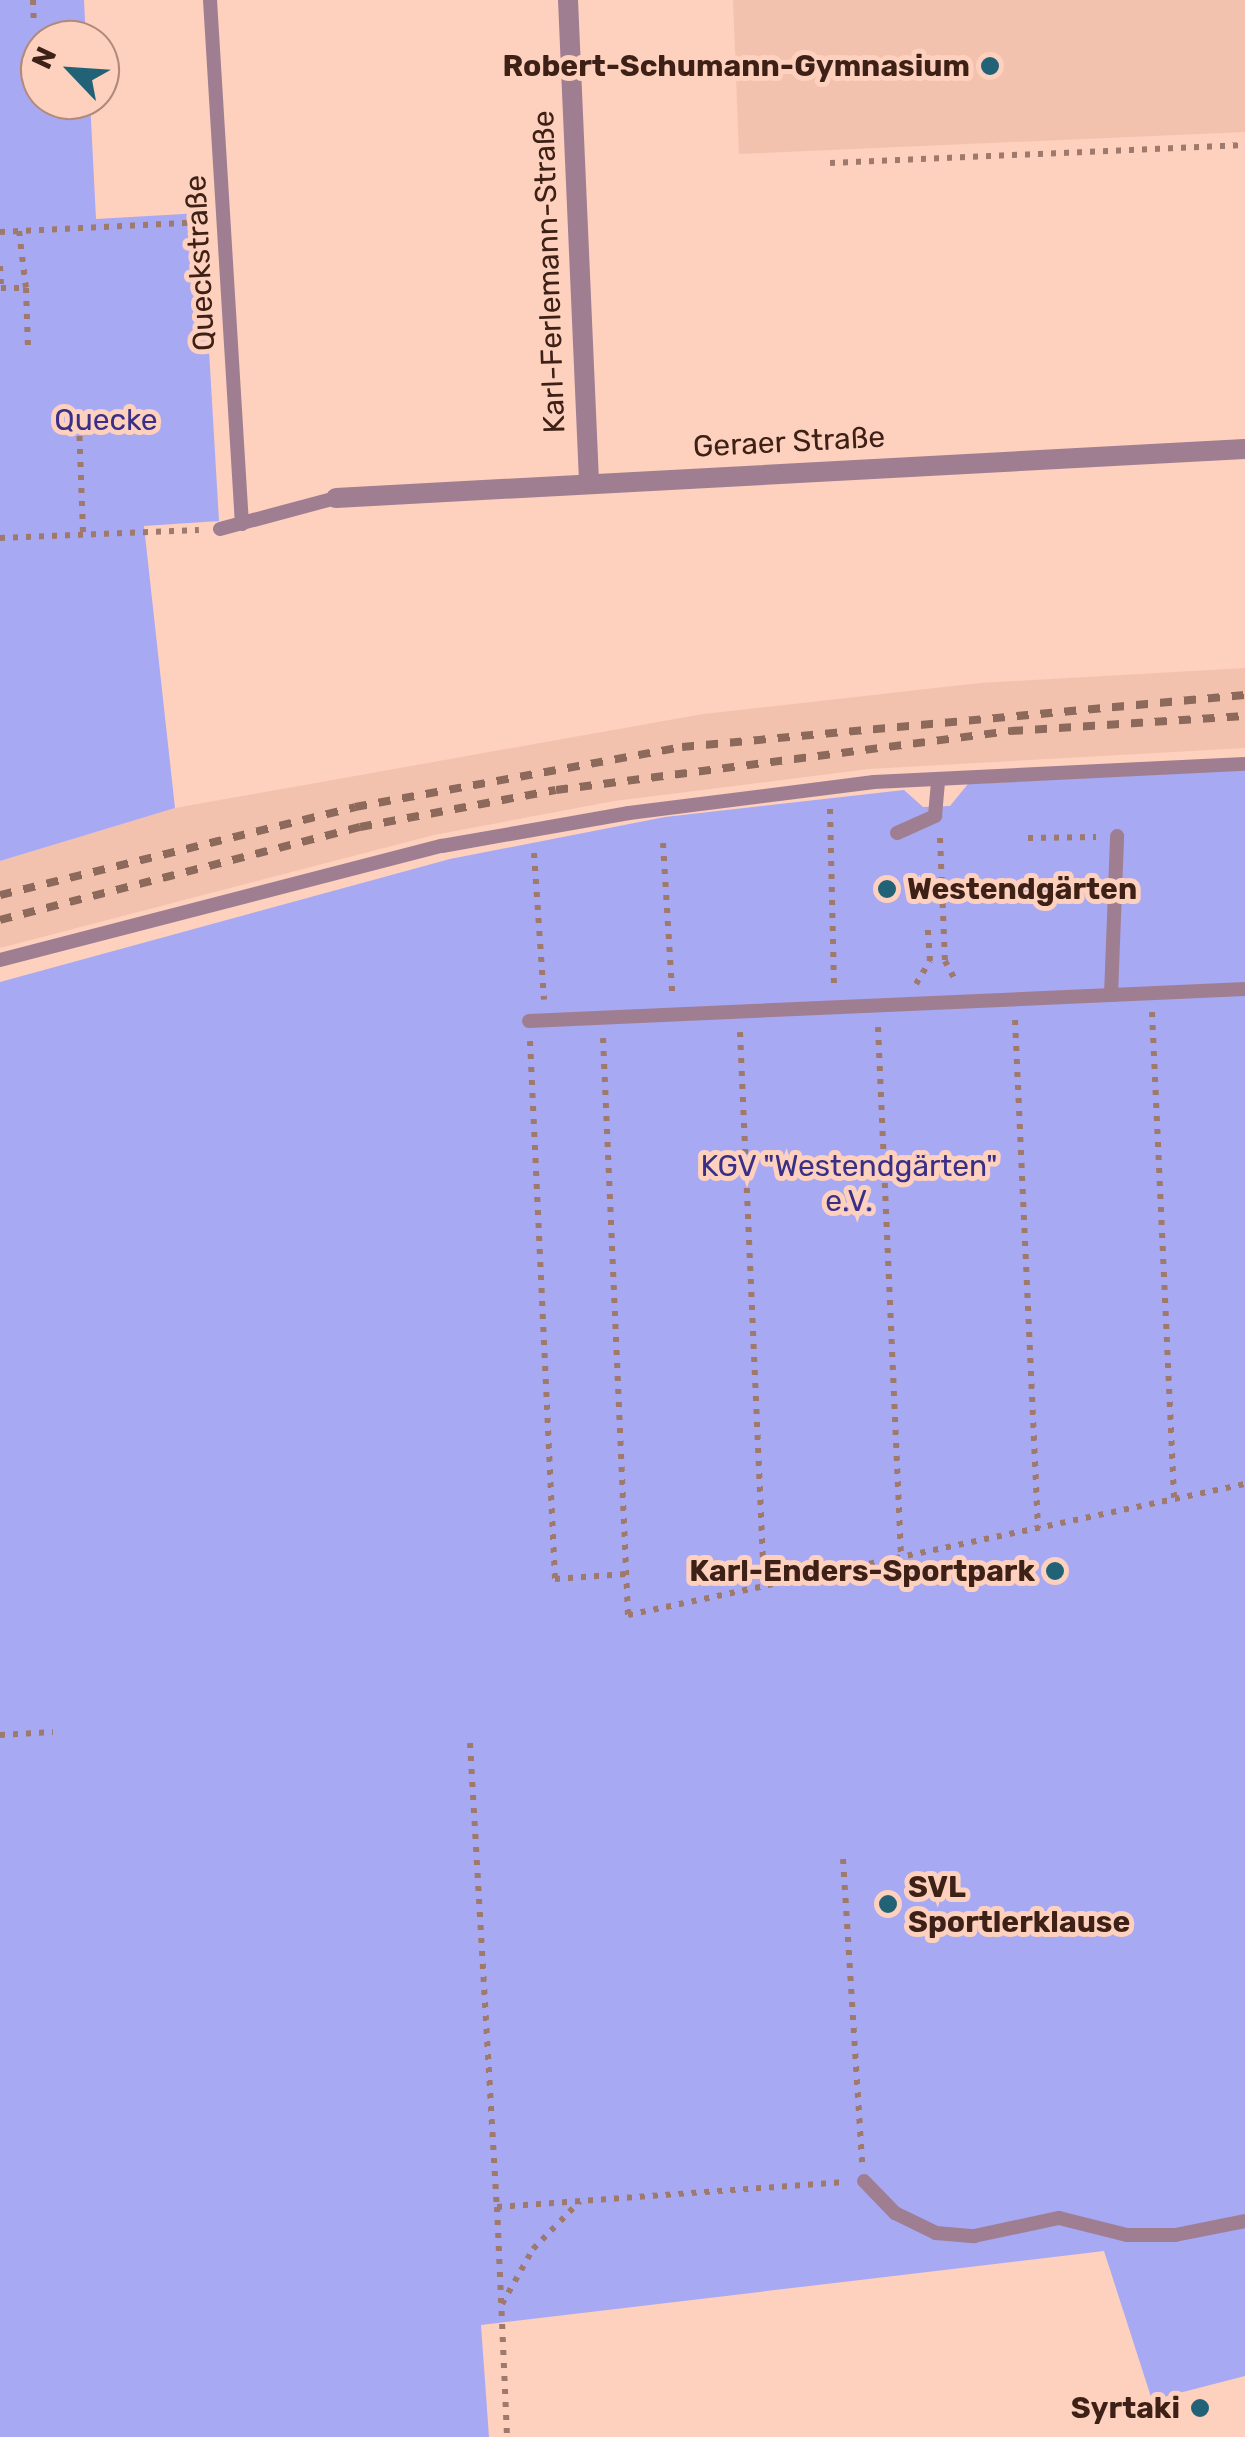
<!DOCTYPE html>
<html>
<head>
<meta charset="utf-8">
<style>
  body { margin:0 }
  #map { position:relative; width:1245px; height:2437px; overflow:hidden; background:#fed0be; font-family:Rubik,sans-serif }
  div>[style] { position:absolute }
  [style*='--x'] { left:calc(var(--x)*1px); top:calc(var(--y)*1px); width:calc(var(--w)*1px); rotate:calc(var(--a)*1deg) }
  .built>* { inset:0; background:#f3c2ae }
  .green>* { inset:0; background:#a8a9f3 }
  .path>* { height:6px; margin-top:-3px; transform-origin:0; background:repeating-linear-gradient(90deg,#9f796b 0 5px,transparent 0 13px) }
  .service>* { height:14px; margin:-7px; padding:0 7px; transform-origin:7px; border-radius:7px; background:#a07e91 }
  .minor>* { height:20px; margin:-10px; padding:0 10px; transform-origin:10px; border-radius:10px; background:#a07e91 }
  .rail>* { height:8px; margin-top:-4px; transform-origin:0; background:repeating-linear-gradient(90deg,#8d695b 0 12px,transparent 0 24px) }
  .dots>* { width:28px; height:28px; translate:-50% -50%; box-sizing:border-box; border:5px solid #fed0be; border-radius:50% }
  span { translate:-50% -50%; white-space:nowrap; text-align:center; line-height:1.15; -webkit-text-stroke:10px #fed0be; paint-order:stroke }
  .poi-label { font-size:30px; color:#3e2116; font-weight:700 }
  .right { translate:-100% -50%; text-align:right }
  .left { translate:0 -50%; text-align:left }
  .street-label { font-size:30px; color:#3e2116 }
  .park-label { font-size:30px; color:#3a2f87 }
  .north { position:absolute; left:20px; top:20px; width:100px; height:100px; box-sizing:border-box; background:#fed0be; border:2px solid #b18a7b; border-radius:50%; rotate:295deg; font-size:28px; font-weight:700; line-height:40px; text-align:center; color:#3e2116 }
  .north::after { content:''; display:block; margin:auto; width:35px; height:45px; background:#216276; clip-path:polygon(50% 0,100% 100%,50% 72%,0 100%) }
</style>
</head>
<body>
<div id="map">
  <div class="built">
    <i style="clip-path:polygon(733px 0,1245px 0,1245px 132px,739px 154px)"></i>
    <i style="clip-path:polygon(1245px 668px,1245px 748px,869px 769px,614px 801px,434px 835px,0 948px,0 861px,175px 808px,703px 714px,980px 683px)"></i>
  </div>
  <div class="green">
    <i style="clip-path:polygon(0 0,84px 0,86px 40px,40px 40px,40px 100px,90px 100px,96px 219px,201px 213px,219px 521px,144px 526px,175px 808px,0 861px)"></i>
    <i style="clip-path:polygon(1245px 770px,1245px 2376px,1152px 2400px,1104px 2251px,481px 2325px,489px 2437px,0 2437px,0 982px,450px 859px,665px 817px,904px 790px,923px 807px,950px 806px,968px 784px)"></i>
  </div>
  <div class="path">
    <i style="--x:33;--y:0;--w:24;--a:88"></i>
    <i style="--x:830;--y:163;--w:415;--a:-2.5"></i>
    <i style="--x:19;--y:231;--w:57;--a:83"></i>
    <i style="--x:0;--y:232;--w:205;--a:-2.8"></i>
    <i style="--x:0;--y:266;--w:22;--a:87"></i>
    <i style="--x:1;--y:288;--w:25;--a:0"></i>
    <i style="--x:26;--y:288;--w:59;--a:88.1"></i>
    <i style="--x:79;--y:423;--w:110;--a:87.9"></i>
    <i style="--x:0;--y:538;--w:199;--a:-2.3"></i>
    <i style="--x:830;--y:809;--w:177;--a:88.7"></i>
    <i style="--x:940;--y:838;--w:123;--a:87.7"></i>
    <i style="--x:945;--y:961;--w:24;--a:62"></i>
    <i style="--x:1028;--y:838;--w:68;--a:-0.8"></i>
    <i style="--x:663;--y:843;--w:149;--a:86.5"></i>
    <i style="--x:534;--y:853;--w:147;--a:86.1"></i>
    <i style="--x:916;--y:984;--w:27;--a:-59"></i>
    <i style="--x:930;--y:961;--w:32;--a:-94"></i>
    <i style="--x:1152;--y:1012;--w:488;--a:87.4"></i>
    <i style="--x:1015;--y:1020;--w:509;--a:87.41"></i>
    <i style="--x:878;--y:1027;--w:529;--a:87.51"></i>
    <i style="--x:740;--y:1032;--w:554;--a:87.51"></i>
    <i style="--x:603;--y:1038;--w:578;--a:87.52"></i>
    <i style="--x:628;--y:1615;--w:631;--a:-11.99"></i>
    <i style="--x:530;--y:1041;--w:539;--a:87.34"></i>
    <i style="--x:555;--y:1579;--w:71;--a:-4"></i>
    <i style="--x:0;--y:1735;--w:53;--a:-3.2"></i>
    <i style="--x:470;--y:1743;--w:465;--a:86.7"></i>
    <i style="--x:497;--y:2207;--w:349;--a:-4.1"></i>
    <i style="--x:843;--y:1859;--w:304;--a:86.4"></i>
    <i style="--x:497;--y:2207;--w:230;--a:87.5"></i>
    <i style="--x:502;--y:2304;--w:63;--a:-60.6"></i>
    <i style="--x:533;--y:2249;--w:67;--a:-45.6"></i>
  </div>
  <div class="service">
    <i style="--x:210;--y:0;--w:525;--a:86.51"></i>
    <i style="--x:220;--y:529;--w:120;--a:-15"></i>
    <i style="--x:897;--y:833;--w:42;--a:-24.1"></i>
    <i style="--x:935;--y:816;--w:37;--a:-85"></i>
    <i style="--x:0;--y:960;--w:456;--a:-14.5"></i>
    <i style="--x:442;--y:846;--w:190;--a:-10"></i>
    <i style="--x:629;--y:813;--w:247;--a:-7.2"></i>
    <i style="--x:874;--y:782;--w:371;--a:-2.8"></i>
    <i style="--x:1111;--y:995;--w:159;--a:-87.8"></i>
    <i style="--x:529;--y:1021;--w:717;--a:-2.56"></i>
    <i style="--x:864;--y:2181;--w:45;--a:45.9"></i>
    <i style="--x:895;--y:2213;--w:46;--a:26"></i>
    <i style="--x:936;--y:2233;--w:38;--a:5"></i>
    <i style="--x:974;--y:2236;--w:87;--a:-12"></i>
    <i style="--x:1059;--y:2218;--w:70;--a:14"></i>
    <i style="--x:1127;--y:2235;--w:48;--a:0"></i>
    <i style="--x:1175;--y:2235;--w:71;--a:-11.3"></i>
  </div>
  <div class="minor">
    <i style="--x:568;--y:0;--w:482;--a:87.5"></i>
    <i style="--x:336;--y:498;--w:910;--a:-3.09"></i>
  </div>
  <div class="rail">
    <i style="--x:0;--y:895;--w:366;--a:-13.9"></i>
    <i style="--x:355;--y:807;--w:332;--a:-10.4"></i>
    <i style="--x:682;--y:747;--w:565;--a:-5.28"></i>
    <i style="--x:0;--y:920;--w:372;--a:-14.5"></i>
    <i style="--x:360;--y:827;--w:199;--a:-10.7"></i>
    <i style="--x:556;--y:790;--w:459;--a:-7.4"></i>
    <i style="--x:1011;--y:731;--w:234;--a:-3.7"></i>
  </div>
  <div class="dots">
    <i style="left:990px;top:66px;background:#216276"></i>
    <i style="left:887px;top:889px;background:#216276"></i>
    <i style="left:1055px;top:1571px;background:#216276"></i>
    <i style="left:888px;top:1904px;background:#216276"></i>
    <i style="left:1200px;top:2408px;background:#216276"></i>
  </div>
  <div class="poi-label">
    <span class="right" style="left:970px;top:66px">Robert-Schumann-Gymnasium</span>
    <span class="left" style="left:907px;top:889px">Westendgärten</span>
    <span class="right" style="left:1035px;top:1571px">Karl-Enders-Sportpark</span>
    <span class="left" style="left:908px;top:1904px">SVL<br>Sportlerklause</span>
    <span class="right" style="left:1180px;top:2408px">Syrtaki</span>
  </div>
  <div class="street-label">
    <span style="left:200px;top:263px;rotate:-93deg">Queckstraße</span>
    <span style="left:549px;top:272px;rotate:-92deg">Karl-Ferlemann-Straße</span>
    <span style="left:789px;top:442px;rotate:-3deg">Geraer Straße</span>
  </div>
  <div class="park-label">
    <span style="left:106px;top:420px">Quecke</span>
    <span style="left:849px;top:1183px">KGV "Westendgärten"<br>e.V.</span>
  </div>
  <div class="north">N</div>
</div>
</body>
</html>
